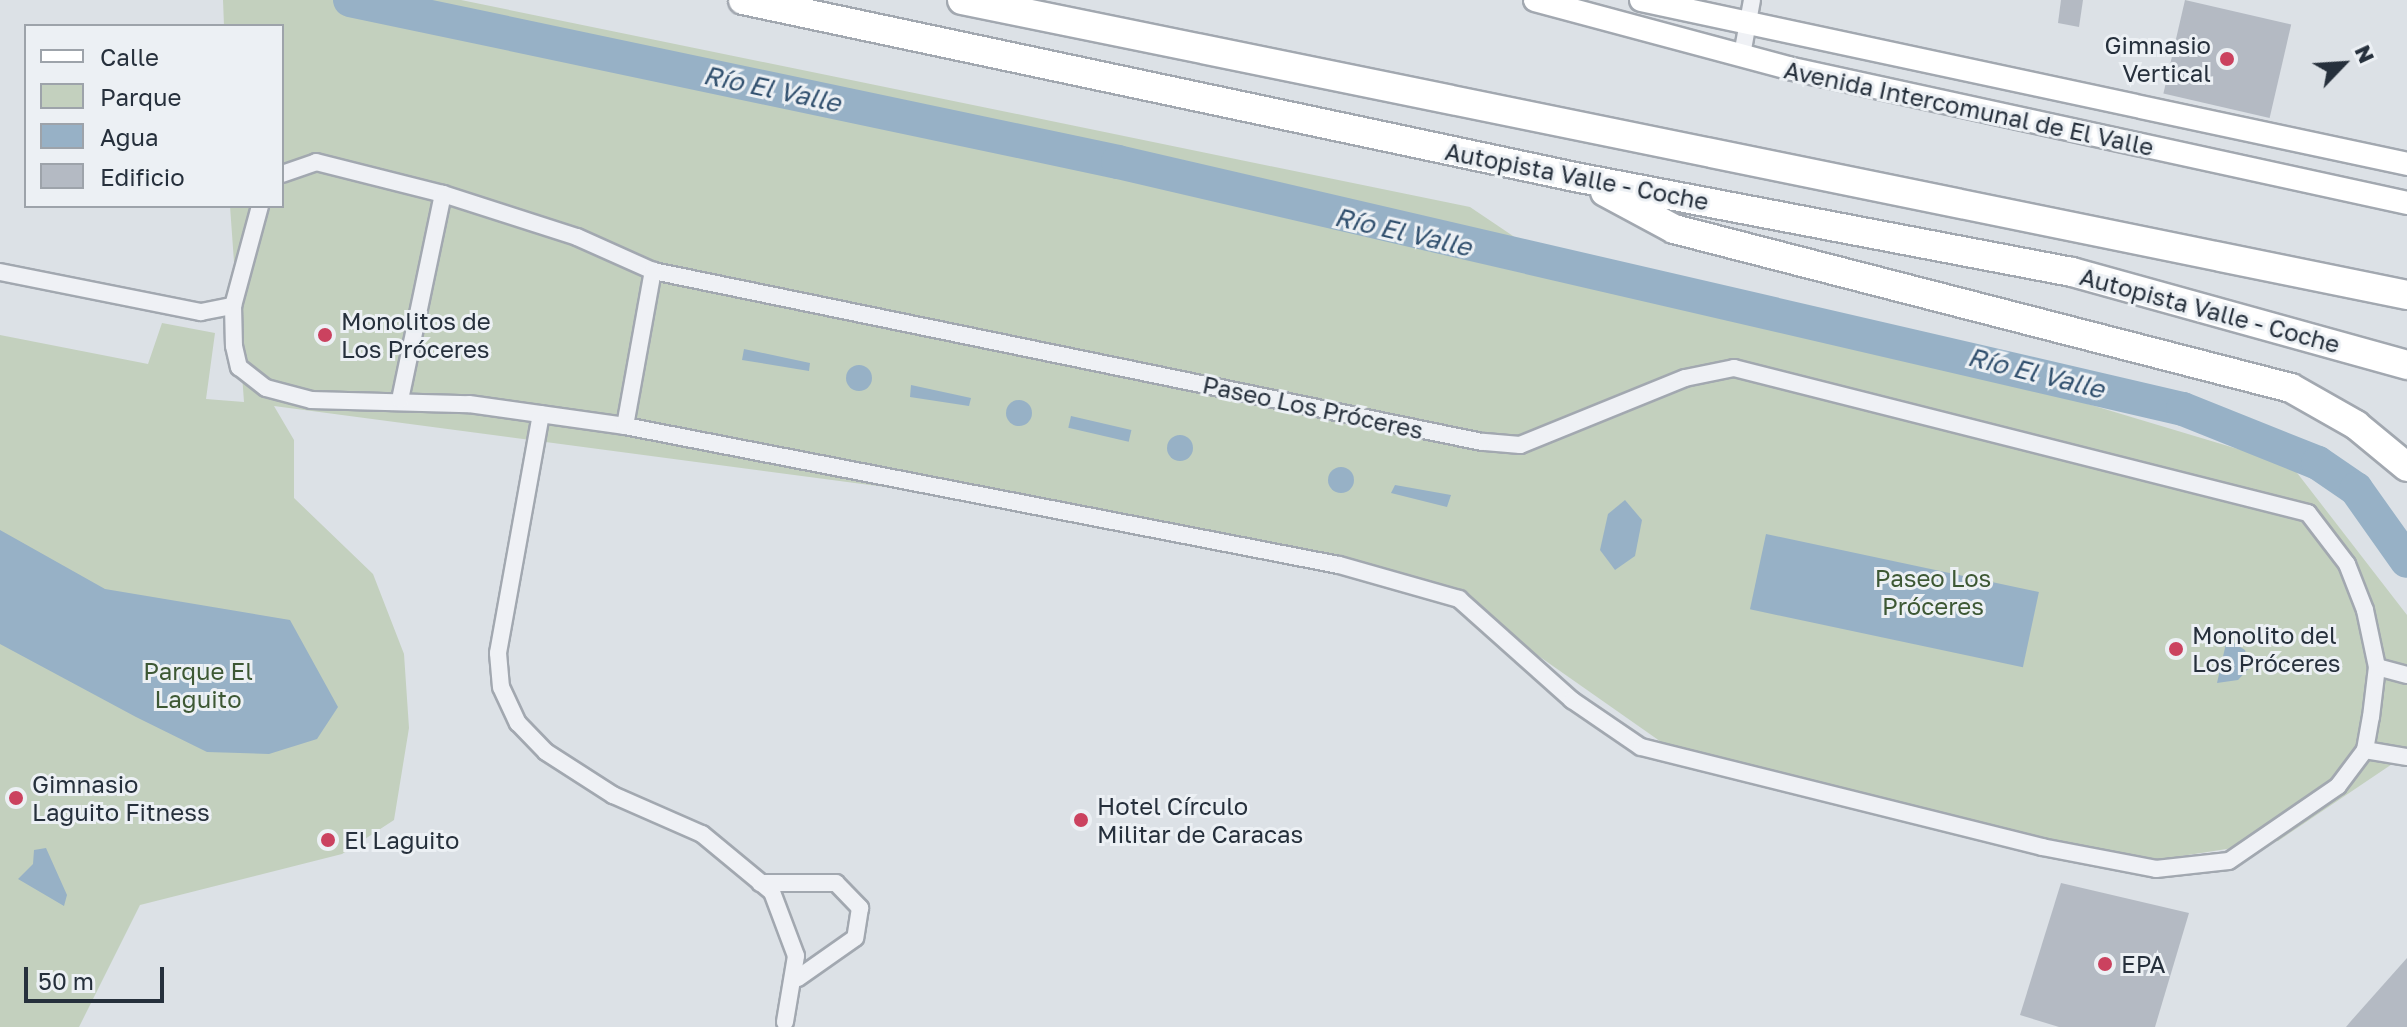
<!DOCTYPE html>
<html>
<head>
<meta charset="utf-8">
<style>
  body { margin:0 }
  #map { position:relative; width:2407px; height:1027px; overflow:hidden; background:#dce1e6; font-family:"Golos Text",sans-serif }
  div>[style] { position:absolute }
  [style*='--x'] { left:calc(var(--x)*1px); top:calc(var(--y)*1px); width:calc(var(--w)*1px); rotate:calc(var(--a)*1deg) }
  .green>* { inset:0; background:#c3d0be }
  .water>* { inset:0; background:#97b1c6; transform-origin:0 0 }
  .round { border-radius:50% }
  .river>* { height:34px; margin:-17px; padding:0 17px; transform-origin:17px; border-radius:17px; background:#97b1c6 }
  .building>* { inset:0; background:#b4bac3; transform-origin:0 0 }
  .roads { filter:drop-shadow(2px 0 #a2a8b0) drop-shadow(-2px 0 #a2a8b0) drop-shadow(0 2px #a2a8b0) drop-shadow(0 -2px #a2a8b0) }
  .minor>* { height:16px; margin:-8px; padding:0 8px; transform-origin:8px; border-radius:8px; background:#eff1f5 }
  .secondary>* { height:22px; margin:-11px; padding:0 11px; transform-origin:11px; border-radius:11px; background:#fff }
  .motorway>* { height:28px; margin:-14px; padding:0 14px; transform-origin:14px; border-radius:14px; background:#fff }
  .dots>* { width:22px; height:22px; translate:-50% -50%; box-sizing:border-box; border:4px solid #ecf0f4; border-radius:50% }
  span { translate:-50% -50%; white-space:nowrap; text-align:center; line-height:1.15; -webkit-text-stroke:6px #ecf0f4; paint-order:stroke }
  .poi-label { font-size:24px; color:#26303c }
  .right { translate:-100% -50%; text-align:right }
  .left { translate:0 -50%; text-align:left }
  .street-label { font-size:24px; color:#26303c }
  .park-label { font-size:24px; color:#3d5834 }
  .water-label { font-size:26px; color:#32516f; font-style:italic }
  .legend { position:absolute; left:24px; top:24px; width:260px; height:184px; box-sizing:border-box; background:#ecf0f4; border:2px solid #9da3aa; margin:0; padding:10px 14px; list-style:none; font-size:24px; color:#26303c }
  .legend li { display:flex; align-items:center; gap:16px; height:40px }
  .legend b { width:40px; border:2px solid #9da3aa }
  .north { position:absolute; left:2303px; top:24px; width:80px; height:80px; -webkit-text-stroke:6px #ecf0f4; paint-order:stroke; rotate:65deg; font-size:22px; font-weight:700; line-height:32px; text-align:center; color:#26303c }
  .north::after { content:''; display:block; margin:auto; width:28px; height:36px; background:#26303c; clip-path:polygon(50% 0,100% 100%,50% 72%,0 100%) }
  .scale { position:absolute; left:24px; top:967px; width:140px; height:36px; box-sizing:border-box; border:4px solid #26303c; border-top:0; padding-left:10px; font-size:24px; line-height:28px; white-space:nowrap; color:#26303c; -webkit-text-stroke:6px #ecf0f4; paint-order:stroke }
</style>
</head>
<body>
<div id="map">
  <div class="green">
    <i style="clip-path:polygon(223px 0,461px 0,1470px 207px,1587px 286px,1998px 377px,2291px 465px,2407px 615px,2407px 754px,2278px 841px,2111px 867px,1684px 758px,1473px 610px,1336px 565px,991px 501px,274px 406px,294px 440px,294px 498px,373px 574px,404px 654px,409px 728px,394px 820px,342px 854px,140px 905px,79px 1027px,0 1027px,0 335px,148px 364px,162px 323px,215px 333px,206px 399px,244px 402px,230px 206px,282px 206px,282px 26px,224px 26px)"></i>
  </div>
  <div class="water">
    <i style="clip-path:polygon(744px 349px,810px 363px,809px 371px,742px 360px)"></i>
    <i class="round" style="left:846px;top:365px;width:26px;height:26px"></i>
    <i style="clip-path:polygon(911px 385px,971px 398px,969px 406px,910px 397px)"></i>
    <i class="round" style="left:1006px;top:400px;width:26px;height:26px"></i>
    <i style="left:1071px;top:416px;width:62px;height:12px;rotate:13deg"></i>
    <i class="round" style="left:1167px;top:435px;width:26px;height:26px"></i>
    <i class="round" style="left:1328px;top:467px;width:26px;height:26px"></i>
    <i style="clip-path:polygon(1395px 485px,1451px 495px,1447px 507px,1391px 493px)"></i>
    <i style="clip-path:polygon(1625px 500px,1642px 520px,1635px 556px,1615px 570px,1600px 550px,1608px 514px)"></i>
    <i style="clip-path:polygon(0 530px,105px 589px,290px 620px,338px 707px,317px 739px,269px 754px,207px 752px,136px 717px,0 644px)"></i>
    <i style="left:1766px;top:534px;width:279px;height:77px;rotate:12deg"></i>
    <i style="clip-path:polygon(2227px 639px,2245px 650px,2249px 668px,2238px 680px,2217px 683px)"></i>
    <i style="clip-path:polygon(46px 848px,67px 895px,64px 906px,18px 879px,33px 864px,34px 850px)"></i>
  </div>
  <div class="river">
    <i style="--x:350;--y:0;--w:785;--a:11.91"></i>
    <i style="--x:1118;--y:162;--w:1093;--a:13.06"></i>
    <i style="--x:2183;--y:409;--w:145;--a:21.8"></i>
    <i style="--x:2318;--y:463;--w:46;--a:34.4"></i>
    <i style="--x:2356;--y:489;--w:88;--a:54.7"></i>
  </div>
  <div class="building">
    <i style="clip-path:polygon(2061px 0,2083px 0,2079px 27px,2058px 23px)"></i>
    <i style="left:2185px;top:0;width:109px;height:96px;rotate:13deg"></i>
    <i style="clip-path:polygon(2061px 883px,2189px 913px,2155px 1027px,2059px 1027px,2020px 1015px)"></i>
    <i style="clip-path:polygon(2407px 958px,2407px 1027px,2346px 1027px,2351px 1021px)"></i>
  </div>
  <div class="roads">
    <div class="minor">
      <i style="--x:1742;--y:55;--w:56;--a:-79.7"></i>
      <i style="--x:282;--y:174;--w:36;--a:-19"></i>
      <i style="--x:316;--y:162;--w:131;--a:14.1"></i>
      <i style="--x:260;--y:206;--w:104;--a:105.1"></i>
      <i style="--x:233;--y:306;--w:40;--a:88.6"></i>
      <i style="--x:234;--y:346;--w:22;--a:77"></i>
      <i style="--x:239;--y:367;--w:34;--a:38"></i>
      <i style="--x:266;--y:388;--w:47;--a:14.9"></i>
      <i style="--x:311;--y:400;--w:158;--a:1.5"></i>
      <i style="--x:469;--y:404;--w:158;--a:8"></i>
      <i style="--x:625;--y:426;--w:727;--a:11.02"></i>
      <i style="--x:1339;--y:565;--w:125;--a:15.8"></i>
      <i style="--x:1459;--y:599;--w:152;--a:41.8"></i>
      <i style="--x:1572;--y:700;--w:83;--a:34.3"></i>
      <i style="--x:1641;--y:747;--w:413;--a:14"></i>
      <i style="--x:2042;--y:847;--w:116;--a:10.9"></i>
      <i style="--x:2156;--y:869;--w:73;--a:-6.3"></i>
      <i style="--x:2229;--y:861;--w:132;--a:-34.5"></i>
      <i style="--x:2338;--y:786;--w:45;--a:-53.1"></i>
      <i style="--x:2365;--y:750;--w:34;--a:-80"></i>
      <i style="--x:2371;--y:717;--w:50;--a:-83.2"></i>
      <i style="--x:2377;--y:667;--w:58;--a:-101.9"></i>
      <i style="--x:2365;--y:610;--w:49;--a:-111.4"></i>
      <i style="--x:2347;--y:564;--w:64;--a:-127.4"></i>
      <i style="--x:2308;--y:513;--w:592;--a:-165.82"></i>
      <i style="--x:1734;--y:368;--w:50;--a:168.5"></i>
      <i style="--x:1685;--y:378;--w:178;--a:157.9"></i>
      <i style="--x:1520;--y:445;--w:38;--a:-175"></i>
      <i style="--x:1482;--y:442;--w:846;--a:-168.34"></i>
      <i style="--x:653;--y:271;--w:83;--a:-155.9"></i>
      <i style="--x:577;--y:237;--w:141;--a:-162.2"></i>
      <i style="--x:443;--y:194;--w:210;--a:101.8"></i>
      <i style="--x:0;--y:272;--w:205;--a:11.3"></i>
      <i style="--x:201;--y:312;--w:33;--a:-11"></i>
      <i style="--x:541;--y:414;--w:243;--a:100.2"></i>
      <i style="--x:498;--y:653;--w:34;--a:85"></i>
      <i style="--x:501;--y:687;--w:40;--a:65"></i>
      <i style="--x:518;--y:723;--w:40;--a:46"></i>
      <i style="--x:546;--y:752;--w:80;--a:32.7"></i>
      <i style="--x:613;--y:795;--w:97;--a:23.7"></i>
      <i style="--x:702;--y:834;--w:91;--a:39.6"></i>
      <i style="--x:772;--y:892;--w:68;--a:69.4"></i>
      <i style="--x:796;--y:956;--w:67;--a:99.5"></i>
      <i style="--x:625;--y:426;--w:158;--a:-79.8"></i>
      <i style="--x:2377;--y:667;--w:31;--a:15"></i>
      <i style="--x:2365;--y:750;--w:43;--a:9.5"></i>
      <i style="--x:760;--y:883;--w:76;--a:0"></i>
      <i style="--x:836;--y:883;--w:35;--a:46"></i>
      <i style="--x:860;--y:908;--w:30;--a:99"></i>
      <i style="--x:855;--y:938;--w:70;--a:144.9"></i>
    </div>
    <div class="secondary">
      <i style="--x:1535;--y:0;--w:262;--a:15"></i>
      <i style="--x:1788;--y:68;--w:634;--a:12.3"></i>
      <i style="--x:1641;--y:0;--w:783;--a:12.08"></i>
    </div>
    <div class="motorway">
      <i style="--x:743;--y:0;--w:856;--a:12.01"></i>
      <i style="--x:1580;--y:178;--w:501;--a:10.82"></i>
      <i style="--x:2072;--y:272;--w:348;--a:15.5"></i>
      <i style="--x:962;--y:0;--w:1475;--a:11.54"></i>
      <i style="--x:1605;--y:192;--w:78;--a:28.2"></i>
      <i style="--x:1674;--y:229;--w:637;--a:14.45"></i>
      <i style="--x:2291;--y:388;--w:75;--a:29.6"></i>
      <i style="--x:2356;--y:425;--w:66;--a:39.5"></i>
    </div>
  </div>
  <div class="dots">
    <i style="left:2227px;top:59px;background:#cb425f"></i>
    <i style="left:325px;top:335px;background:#cb425f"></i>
    <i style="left:2176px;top:649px;background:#cb425f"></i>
    <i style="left:16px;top:798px;background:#cb425f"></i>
    <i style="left:1081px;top:820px;background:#cb425f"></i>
    <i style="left:328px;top:840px;background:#cb425f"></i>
    <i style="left:2105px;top:964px;background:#cb425f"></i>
  </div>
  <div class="poi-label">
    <span class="right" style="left:2211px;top:59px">Gimnasio<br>Vertical</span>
    <span class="left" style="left:341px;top:335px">Monolitos de<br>Los Próceres</span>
    <span class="left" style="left:2192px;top:649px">Monolito del<br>Los Próceres</span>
    <span class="left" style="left:32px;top:798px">Gimnasio<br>Laguito Fitness</span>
    <span class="left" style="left:1097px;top:820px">Hotel Círculo<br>Militar de Caracas</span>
    <span class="left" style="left:344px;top:840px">El Laguito</span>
    <span class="left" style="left:2121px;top:964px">EPA</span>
  </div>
  <div class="street-label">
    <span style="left:1969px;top:108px;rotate:12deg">Avenida Intercomunal de El Valle</span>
    <span style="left:1577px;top:176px;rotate:11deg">Autopista Valle - Coche</span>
    <span style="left:2210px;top:310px;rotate:15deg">Autopista Valle - Coche</span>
    <span style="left:1313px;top:407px;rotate:12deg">Paseo Los Próceres</span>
  </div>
  <div class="park-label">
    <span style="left:1933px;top:592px">Paseo Los<br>Próceres</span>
    <span style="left:198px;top:685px">Parque El<br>Laguito</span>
  </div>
  <div class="water-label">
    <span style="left:772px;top:89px;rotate:12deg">Río El Valle</span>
    <span style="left:1403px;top:232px;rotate:13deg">Río El Valle</span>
    <span style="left:2036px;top:373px;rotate:14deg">Río El Valle</span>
  </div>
  <ul class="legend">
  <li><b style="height:10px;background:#fff"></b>Calle</li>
  <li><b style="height:22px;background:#c3d0be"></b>Parque</li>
  <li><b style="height:22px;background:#97b1c6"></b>Agua</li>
  <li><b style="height:22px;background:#b4bac3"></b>Edificio</li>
  </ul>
  <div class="north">N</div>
  <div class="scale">50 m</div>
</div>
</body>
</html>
